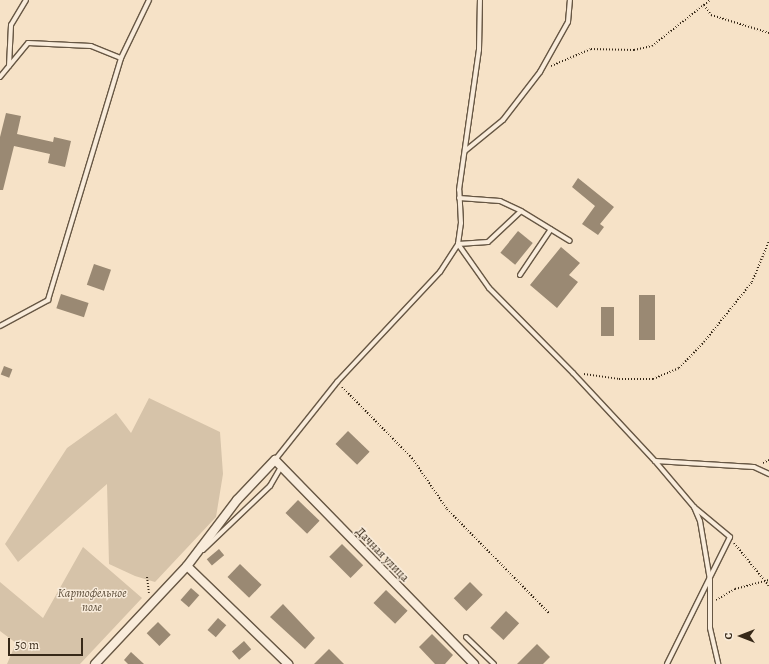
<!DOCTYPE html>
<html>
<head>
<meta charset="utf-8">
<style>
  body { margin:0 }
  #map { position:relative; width:769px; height:664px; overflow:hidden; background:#f6e2c7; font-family:Alegreya,serif }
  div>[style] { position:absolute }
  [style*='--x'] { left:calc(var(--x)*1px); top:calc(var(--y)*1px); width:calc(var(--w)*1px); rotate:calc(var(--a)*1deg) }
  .green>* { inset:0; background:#d6c3a9 }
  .building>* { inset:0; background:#9a8973; transform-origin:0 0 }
  .path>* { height:2px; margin-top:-1px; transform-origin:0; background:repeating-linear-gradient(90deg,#372918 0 1px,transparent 0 3px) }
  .roads { filter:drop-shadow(1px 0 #675744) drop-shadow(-1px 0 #675744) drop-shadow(0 1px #675744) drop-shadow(0 -1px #675744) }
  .lane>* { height:4px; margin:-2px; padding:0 2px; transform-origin:2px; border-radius:2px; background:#f9ecdb }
  .street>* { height:8px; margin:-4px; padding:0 4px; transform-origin:4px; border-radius:4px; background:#f9ecdb }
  span { translate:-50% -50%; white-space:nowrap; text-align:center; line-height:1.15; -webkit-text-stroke:3px #f9ecdb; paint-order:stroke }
  .street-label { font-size:12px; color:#372918 }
  .park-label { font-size:12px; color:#5f503c; font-style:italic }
  .north { position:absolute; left:721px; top:616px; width:40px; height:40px; -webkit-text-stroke:3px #f9ecdb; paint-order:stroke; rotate:270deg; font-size:11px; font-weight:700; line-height:16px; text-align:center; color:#372918 }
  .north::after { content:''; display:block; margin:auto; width:14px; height:18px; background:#372918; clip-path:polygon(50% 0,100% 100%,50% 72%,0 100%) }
  .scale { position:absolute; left:8px; top:638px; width:75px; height:18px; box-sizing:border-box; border:2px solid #372918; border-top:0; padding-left:5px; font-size:12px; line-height:14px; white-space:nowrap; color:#372918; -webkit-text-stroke:3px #f9ecdb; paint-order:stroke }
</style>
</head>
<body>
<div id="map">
  <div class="green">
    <i style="clip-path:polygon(149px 398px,220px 432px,223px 474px,216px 517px,155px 582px,135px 576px,109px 564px,107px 484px,18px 562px,5px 544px,67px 448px,116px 413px,131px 433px)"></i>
    <i style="clip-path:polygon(83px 547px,142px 598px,80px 664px,7px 664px,16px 643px,0 631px,0 582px,43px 618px)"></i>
  </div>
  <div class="building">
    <i style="clip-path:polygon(6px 113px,21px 116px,17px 134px,53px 142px,54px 137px,71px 141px,65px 167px,48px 163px,50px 154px,14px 146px,3px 190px,0 190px,0 137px)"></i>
    <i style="clip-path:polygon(578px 178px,614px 207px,600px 224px,604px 227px,598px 235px,582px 224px,595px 206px,572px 187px)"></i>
    <i style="left:518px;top:231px;width:19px;height:28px;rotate:39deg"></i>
    <i style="clip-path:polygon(561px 247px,580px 263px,569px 275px,578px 282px,557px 308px,530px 285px)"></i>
    <i style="left:94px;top:264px;width:18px;height:22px;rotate:19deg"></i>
    <i style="left:61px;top:294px;width:29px;height:15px;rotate:18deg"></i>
    <i style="left:639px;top:295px;width:16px;height:45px"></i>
    <i style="left:614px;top:307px;width:29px;height:13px;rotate:90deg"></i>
    <i style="left:4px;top:366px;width:9px;height:9px;rotate:21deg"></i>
    <i style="left:348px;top:431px;width:30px;height:18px;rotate:44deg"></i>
    <i style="left:298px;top:500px;width:30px;height:18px;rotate:44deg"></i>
    <i style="left:342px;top:544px;width:30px;height:18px;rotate:45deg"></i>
    <i style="left:219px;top:549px;width:8px;height:16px;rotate:50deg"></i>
    <i style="left:240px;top:564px;width:30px;height:18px;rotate:44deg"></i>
    <i style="left:470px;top:582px;width:18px;height:23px;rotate:45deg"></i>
    <i style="left:191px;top:588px;width:11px;height:16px;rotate:41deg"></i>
    <i style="left:386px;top:590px;width:30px;height:18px;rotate:44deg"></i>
    <i style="clip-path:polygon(283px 604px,315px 638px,305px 649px,270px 617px)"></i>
    <i style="left:506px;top:611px;width:18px;height:23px;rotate:43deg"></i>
    <i style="left:218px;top:618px;width:11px;height:16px;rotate:41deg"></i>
    <i style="left:158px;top:622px;width:18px;height:16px;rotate:45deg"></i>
    <i style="clip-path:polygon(432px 634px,453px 655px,445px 664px,435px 664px,419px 647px)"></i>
    <i style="left:244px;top:641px;width:11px;height:16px;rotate:49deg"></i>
    <i style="clip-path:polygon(537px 644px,550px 657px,543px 664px,517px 664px)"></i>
    <i style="clip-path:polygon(329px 649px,344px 664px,314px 664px)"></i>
    <i style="clip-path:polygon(131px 652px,144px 664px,128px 664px,124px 660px)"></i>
  </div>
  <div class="path">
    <i style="--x:704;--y:5;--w:12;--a:55"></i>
    <i style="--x:711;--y:15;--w:61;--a:17.2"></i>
    <i style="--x:551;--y:66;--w:43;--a:-23"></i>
    <i style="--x:591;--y:49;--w:43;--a:1.3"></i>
    <i style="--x:634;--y:50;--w:18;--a:-13"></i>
    <i style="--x:652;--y:46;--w:74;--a:-38.4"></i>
    <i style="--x:584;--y:374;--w:35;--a:8"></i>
    <i style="--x:619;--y:379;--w:34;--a:0"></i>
    <i style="--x:653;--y:379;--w:28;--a:-23"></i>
    <i style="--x:679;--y:368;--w:36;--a:-46"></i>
    <i style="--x:704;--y:342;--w:77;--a:-51.3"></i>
    <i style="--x:752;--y:282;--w:44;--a:-67.5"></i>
    <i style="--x:342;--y:387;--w:100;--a:45.4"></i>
    <i style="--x:412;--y:458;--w:62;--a:55.5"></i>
    <i style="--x:447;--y:509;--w:146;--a:45.6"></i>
    <i style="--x:763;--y:463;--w:7;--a:-27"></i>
    <i style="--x:734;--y:543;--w:55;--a:50.9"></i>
    <i style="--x:147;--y:577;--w:16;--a:83"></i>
    <i style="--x:716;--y:600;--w:22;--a:-30"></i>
    <i style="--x:735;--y:589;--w:35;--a:-15"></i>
  </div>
  <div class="roads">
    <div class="lane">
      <i style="--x:9;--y:66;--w:41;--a:-87.2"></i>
      <i style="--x:11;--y:25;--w:29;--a:-59"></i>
      <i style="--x:0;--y:77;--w:44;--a:-50.5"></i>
      <i style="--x:28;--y:43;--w:63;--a:2.7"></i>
      <i style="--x:91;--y:46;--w:32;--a:22"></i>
      <i style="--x:465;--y:151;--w:49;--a:-39.2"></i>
      <i style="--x:503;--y:120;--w:61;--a:-52.4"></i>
      <i style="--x:540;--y:72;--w:57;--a:-60.8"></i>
      <i style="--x:568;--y:22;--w:22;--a:-85"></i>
      <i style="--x:459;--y:198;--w:41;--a:4.2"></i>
      <i style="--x:500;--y:201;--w:23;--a:25"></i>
      <i style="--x:458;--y:244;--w:54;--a:54.8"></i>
      <i style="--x:489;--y:288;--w:120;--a:45.3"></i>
      <i style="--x:573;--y:373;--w:120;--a:47"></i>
      <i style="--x:655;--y:461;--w:60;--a:49.7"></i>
      <i style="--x:694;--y:507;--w:47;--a:39.8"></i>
      <i style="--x:730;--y:537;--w:142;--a:116.4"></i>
      <i style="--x:458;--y:244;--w:30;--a:-4"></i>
      <i style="--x:488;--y:242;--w:45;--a:-43.2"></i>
      <i style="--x:521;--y:211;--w:57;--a:31.5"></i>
      <i style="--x:520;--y:275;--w:55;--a:-56"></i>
      <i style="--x:0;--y:326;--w:55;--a:-28.4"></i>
      <i style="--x:48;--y:300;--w:253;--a:-73.2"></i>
      <i style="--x:121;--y:58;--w:64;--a:-64.2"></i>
      <i style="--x:275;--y:460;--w:100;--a:-51.5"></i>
      <i style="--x:337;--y:382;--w:151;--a:-46.9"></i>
      <i style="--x:440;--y:272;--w:33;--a:-57"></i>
      <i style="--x:458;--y:244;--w:21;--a:-82"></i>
      <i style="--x:461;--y:223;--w:33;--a:-93"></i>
      <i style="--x:459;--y:190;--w:141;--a:-81.9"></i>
      <i style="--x:479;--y:50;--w:50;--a:-88.9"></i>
      <i style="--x:655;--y:461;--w:99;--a:3.5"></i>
      <i style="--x:754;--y:467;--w:17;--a:25"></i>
      <i style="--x:694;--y:507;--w:15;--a:67"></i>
      <i style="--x:700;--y:521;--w:60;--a:80.4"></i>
      <i style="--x:710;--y:580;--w:48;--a:90"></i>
      <i style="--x:710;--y:628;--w:37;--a:77"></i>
      <i style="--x:203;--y:550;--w:93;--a:-43.7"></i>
      <i style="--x:270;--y:486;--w:22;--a:-60"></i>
      <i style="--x:466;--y:637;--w:39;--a:44"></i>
    </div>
    <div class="street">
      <i style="--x:187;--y:566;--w:83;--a:-52.9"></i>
      <i style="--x:237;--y:500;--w:55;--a:-46.5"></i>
      <i style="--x:275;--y:460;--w:285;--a:45.7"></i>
      <i style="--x:95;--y:664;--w:134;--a:-46.8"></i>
      <i style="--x:187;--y:566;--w:141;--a:44.1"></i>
    </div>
  </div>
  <div class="street-label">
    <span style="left:382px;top:555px;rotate:46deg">Дачная улица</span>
  </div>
  <div class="park-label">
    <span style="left:92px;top:601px">Картофельное<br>поле</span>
  </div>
  <div class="north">С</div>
  <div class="scale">50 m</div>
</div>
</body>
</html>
